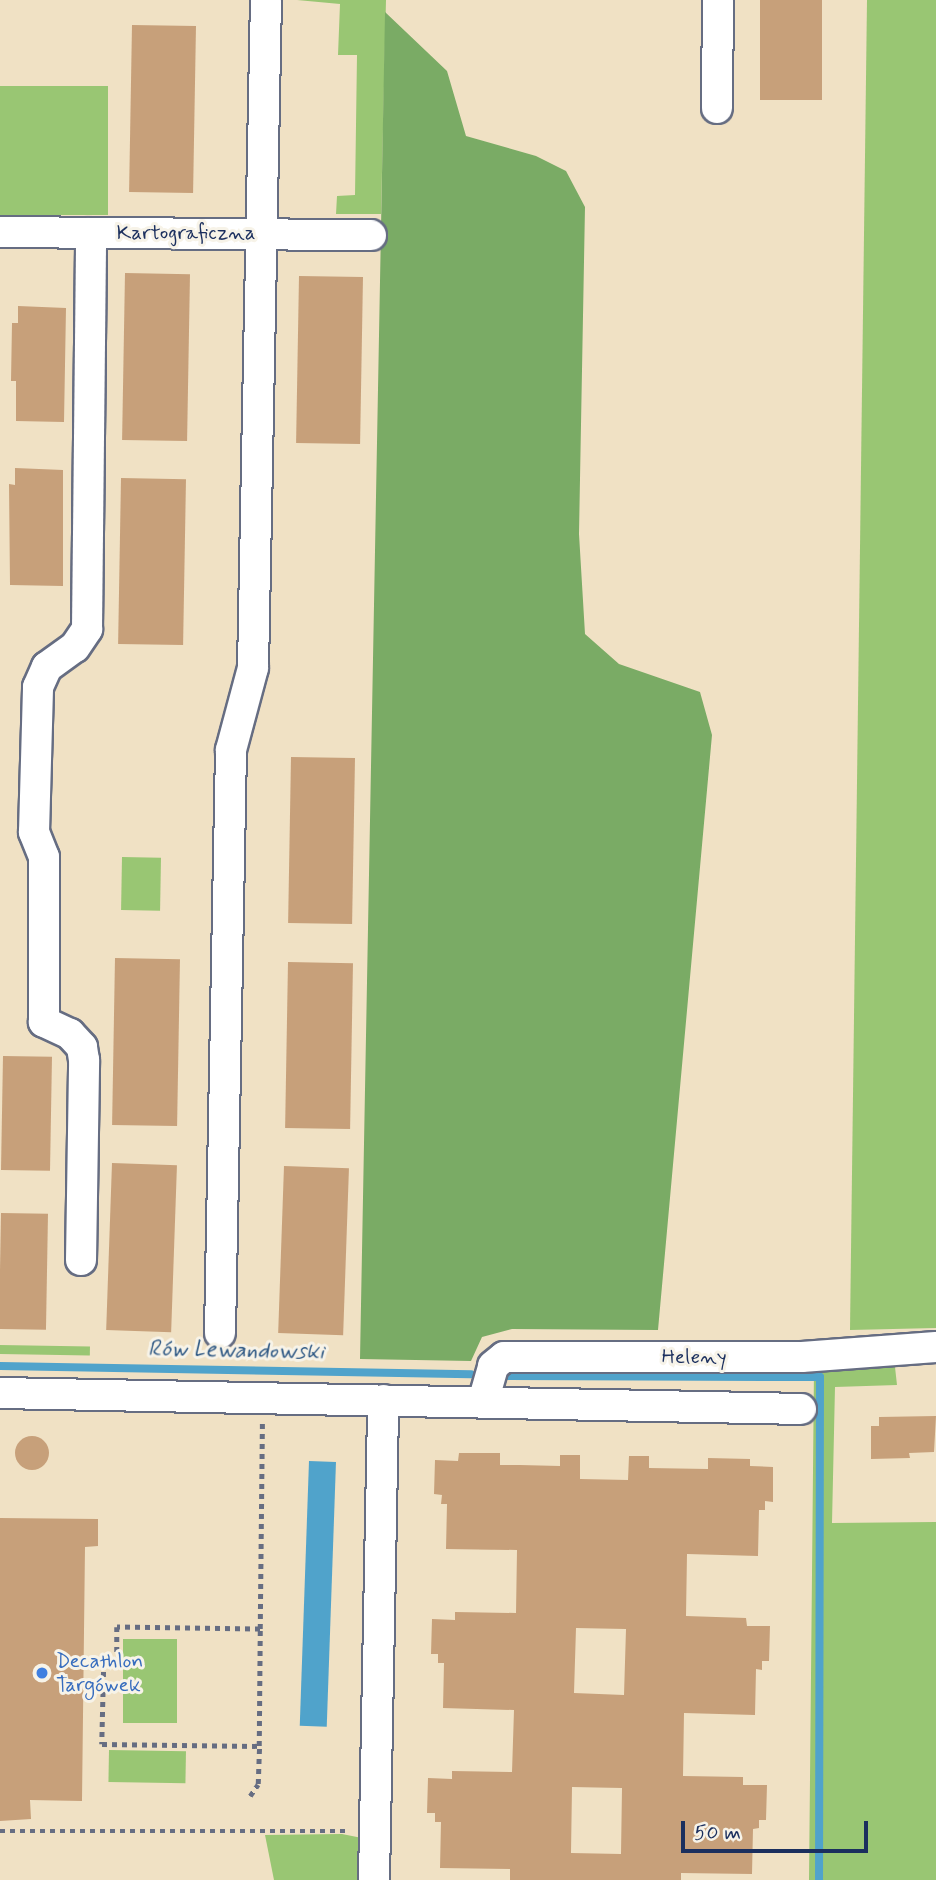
<!DOCTYPE html>
<html>
<head>
<meta charset="utf-8">
<style>
  body { margin:0 }
  #map { position:relative; width:936px; height:1880px; overflow:hidden; background:#f0e1c4; font-family:Mynerve,sans-serif }
  div>[style] { position:absolute }
  [style*='--x'] { left:calc(var(--x)*1px); top:calc(var(--y)*1px); width:calc(var(--w)*1px); rotate:calc(var(--a)*1deg) }
  .green>* { inset:0; background:#99c673; transform-origin:0 0 }
  .forest>* { inset:0; background:#7aab65 }
  .water>* { inset:0; background:#50a3cb; transform-origin:0 0 }
  .stream>* { height:8px; margin:-4px; padding:0 4px; transform-origin:4px; border-radius:4px; background:#50a3cb }
  .building>* { inset:0; background:#c7a07a; transform-origin:0 0 }
  .round { border-radius:50% }
  .path>* { height:4.5px; margin-top:-2.25px; transform-origin:0; background:repeating-linear-gradient(90deg,#666d82 0 5px,transparent 0 10px) }
  .roads { filter:drop-shadow(2px 0 #666d82) drop-shadow(-2px 0 #666d82) drop-shadow(0 2px #666d82) drop-shadow(0 -2px #666d82) }
  .minor>* { height:30px; margin:-15px; padding:0 15px; transform-origin:15px; border-radius:15px; background:#fff }
  .dots>* { width:19px; height:19px; translate:-50% -50%; box-sizing:border-box; border:4px solid #f7f3e8; border-radius:50% }
  span { translate:-50% -50%; white-space:nowrap; text-align:center; line-height:1.15; -webkit-text-stroke:6px #f7f3e8; paint-order:stroke }
  .street-label { font-size:21px; color:#1b2f5e }
  .shop-label { font-size:21px; color:#366cbe }
  .left { translate:0 -50%; text-align:left }
  .water-label { font-size:23px; color:#2e5884; font-style:italic }
  .scale { position:absolute; left:681px; top:1821px; width:187px; height:32px; box-sizing:border-box; border:4px solid #1b2f5e; border-top:0; padding-left:9px; font-size:21px; line-height:24px; white-space:nowrap; color:#1b2f5e; -webkit-text-stroke:5px #f7f3e8; paint-order:stroke }
</style>
</head>
<body>
<div id="map">
  <div class="green">
    <i style="clip-path:polygon(297px 0,386px 0,381px 214px,336px 214px,337px 196px,355px 195px,357px 55px,338px 55px,340px 4px)"></i>
    <i style="clip-path:polygon(867px 0,936px 0,936px 1328px,850px 1330px)"></i>
    <i style="left:0;top:86px;width:108px;height:129px"></i>
    <i style="left:122px;top:857px;width:39px;height:53px;rotate:1deg"></i>
    <i style="left:0;top:1345px;width:90px;height:9px;rotate:1deg"></i>
    <i style="clip-path:polygon(895px 1367px,897px 1385px,835px 1387px,832px 1523px,936px 1522px,936px 1880px,809px 1880px,814px 1368px)"></i>
    <i style="left:123px;top:1639px;width:54px;height:84px"></i>
    <i style="left:109px;top:1750px;width:77px;height:32px;rotate:1deg"></i>
    <i style="clip-path:polygon(342px 1834px,362px 1838px,361px 1880px,274px 1880px,265px 1835px)"></i>
  </div>
  <div class="forest">
    <i style="clip-path:polygon(385px 12px,447px 71px,466px 136px,536px 156px,566px 171px,585px 207px,579px 534px,585px 634px,619px 664px,700px 692px,712px 735px,658px 1330px,512px 1329px,482px 1337px,471px 1361px,360px 1359px)"></i>
  </div>
  <div class="water">
    <i style="left:309px;top:1461px;width:27px;height:265px;rotate:2deg"></i>
  </div>
  <div class="stream">
    <i style="--x:0;--y:1366;--w:471;--a:1"></i>
    <i style="--x:501;--y:1376;--w:319;--a:0.2"></i>
    <i style="--x:820;--y:1377;--w:503;--a:90.11"></i>
  </div>
  <div class="building">
    <i style="left:760px;top:0;width:62px;height:100px"></i>
    <i style="left:132px;top:25px;width:64px;height:167px;rotate:1deg"></i>
    <i style="left:125px;top:273px;width:65px;height:167px;rotate:1deg"></i>
    <i style="left:299px;top:276px;width:64px;height:167px;rotate:1deg"></i>
    <i style="clip-path:polygon(18px 306px,66px 308px,64px 422px,16px 421px,16px 381px,11px 381px,12px 323px,18px 323px)"></i>
    <i style="clip-path:polygon(15px 468px,63px 470px,63px 586px,10px 585px,9px 484px,15px 485px)"></i>
    <i style="left:121px;top:478px;width:65px;height:166px;rotate:1deg"></i>
    <i style="left:291px;top:757px;width:64px;height:166px;rotate:1deg"></i>
    <i style="left:115px;top:958px;width:65px;height:167px;rotate:1deg"></i>
    <i style="left:288px;top:962px;width:65px;height:166px;rotate:1deg"></i>
    <i style="left:3px;top:1056px;width:49px;height:114px;rotate:1deg"></i>
    <i style="left:112px;top:1163px;width:65px;height:167px;rotate:2deg"></i>
    <i style="left:284px;top:1166px;width:65px;height:167px;rotate:2deg"></i>
    <i style="left:1px;top:1213px;width:47px;height:116px;rotate:1deg"></i>
    <i style="clip-path:polygon(936px 1416px,934px 1452px,909px 1453px,910px 1458px,871px 1459px,871px 1426px,879px 1426px,879px 1417px)"></i>
    <i class="round" style="left:15px;top:1436px;width:34px;height:34px"></i>
    <i style="clip-path:polygon(evenodd,459px 1453px,500px 1453px,500px 1465px,520px 1465px,560px 1466px,560px 1455px,580px 1455px,580px 1479px,628px 1480px,629px 1456px,649px 1456px,649px 1468px,708px 1469px,708px 1458px,750px 1459px,750px 1466px,773px 1467px,773px 1502px,765px 1501px,765px 1510px,759px 1510px,758px 1556px,687px 1554px,686px 1616px,746px 1618px,747px 1626px,770px 1626px,769px 1661px,762px 1661px,762px 1670px,756px 1669px,755px 1715px,684px 1713px,683px 1776px,743px 1777px,743px 1785px,767px 1785px,766px 1820px,759px 1820px,759px 1828px,753px 1829px,752px 1874px,681px 1873px,681px 1880px,510px 1880px,510px 1869px,440px 1868px,441px 1822px,435px 1822px,435px 1813px,427px 1813px,428px 1778px,452px 1779px,452px 1771px,512px 1772px,514px 1710px,443px 1708px,444px 1663px,438px 1663px,438px 1654px,431px 1654px,432px 1619px,455px 1620px,455px 1612px,516px 1613px,517px 1550px,446px 1549px,447px 1504px,441px 1504px,442px 1495px,434px 1494px,435px 1460px,458px 1461px,459px 1453px,576px 1628px,626px 1629px,624px 1695px,574px 1693px,576px 1628px,459px 1453px,572px 1787px,622px 1788px,621px 1854px,571px 1853px,572px 1787px)"></i>
    <i style="clip-path:polygon(0 1518px,98px 1519px,98px 1546px,85px 1547px,82px 1801px,30px 1800px,31px 1819px,0 1821px)"></i>
  </div>
  <div class="path">
    <i style="--x:260;--y:1629;--w:206;--a:-89.4"></i>
    <i style="--x:250;--y:1796;--w:14;--a:-56"></i>
    <i style="--x:258;--y:1784;--w:38;--a:-88"></i>
    <i style="--x:259;--y:1746;--w:117;--a:-89.5"></i>
    <i style="--x:260;--y:1629;--w:143;--a:-179.2"></i>
    <i style="--x:117;--y:1627;--w:36;--a:90"></i>
    <i style="--x:117;--y:1663;--w:13;--a:-176"></i>
    <i style="--x:104;--y:1662;--w:82;--a:91.4"></i>
    <i style="--x:102;--y:1744;--w:157;--a:0.7"></i>
    <i style="--x:0;--y:1831;--w:349;--a:0"></i>
  </div>
  <div class="roads">
    <div class="minor">
      <i style="--x:717;--y:108;--w:108;--a:-89.5"></i>
      <i style="--x:0;--y:232;--w:371;--a:0.5"></i>
      <i style="--x:81;--y:1260;--w:200;--a:-89.1"></i>
      <i style="--x:84;--y:1060;--w:13;--a:-99"></i>
      <i style="--x:82;--y:1047;--w:18;--a:-133"></i>
      <i style="--x:70;--y:1034;--w:29;--a:-155"></i>
      <i style="--x:44;--y:1022;--w:165;--a:-90"></i>
      <i style="--x:44;--y:857;--w:27;--a:-112"></i>
      <i style="--x:34;--y:832;--w:145;--a:-88.4"></i>
      <i style="--x:38;--y:687;--w:22;--a:-66"></i>
      <i style="--x:47;--y:667;--w:34;--a:-36"></i>
      <i style="--x:75;--y:647;--w:22;--a:-56"></i>
      <i style="--x:87;--y:629;--w:396;--a:-89.4"></i>
      <i style="--x:220;--y:1333;--w:583;--a:-88.92"></i>
      <i style="--x:231;--y:750;--w:85;--a:-75"></i>
      <i style="--x:253;--y:668;--w:668;--a:-88.89"></i>
      <i style="--x:0;--y:1393;--w:801;--a:1.14"></i>
      <i style="--x:483;--y:1402;--w:37;--a:-74"></i>
      <i style="--x:493;--y:1366;--w:14;--a:-39"></i>
      <i style="--x:504;--y:1357;--w:298;--a:0"></i>
      <i style="--x:802;--y:1357;--w:134;--a:-4.3"></i>
      <i style="--x:374;--y:1880;--w:480;--a:-88.9"></i>
    </div>
  </div>
  <div class="dots">
    <i style="left:42px;top:1673px;background:#3f7fe0"></i>
  </div>
  <div class="street-label">
    <span style="left:186px;top:233px">Kartograficzna</span>
    <span style="left:694px;top:1357px">Heleny</span>
  </div>
  <div class="shop-label">
    <span class="left" style="left:56px;top:1673px">Decathlon<br>Targówek</span>
  </div>
  <div class="water-label">
    <span style="left:236px;top:1351px;rotate:1deg">Rów Lewandowski</span>
  </div>
  <div class="scale">50 m</div>
</div>
</body>
</html>
